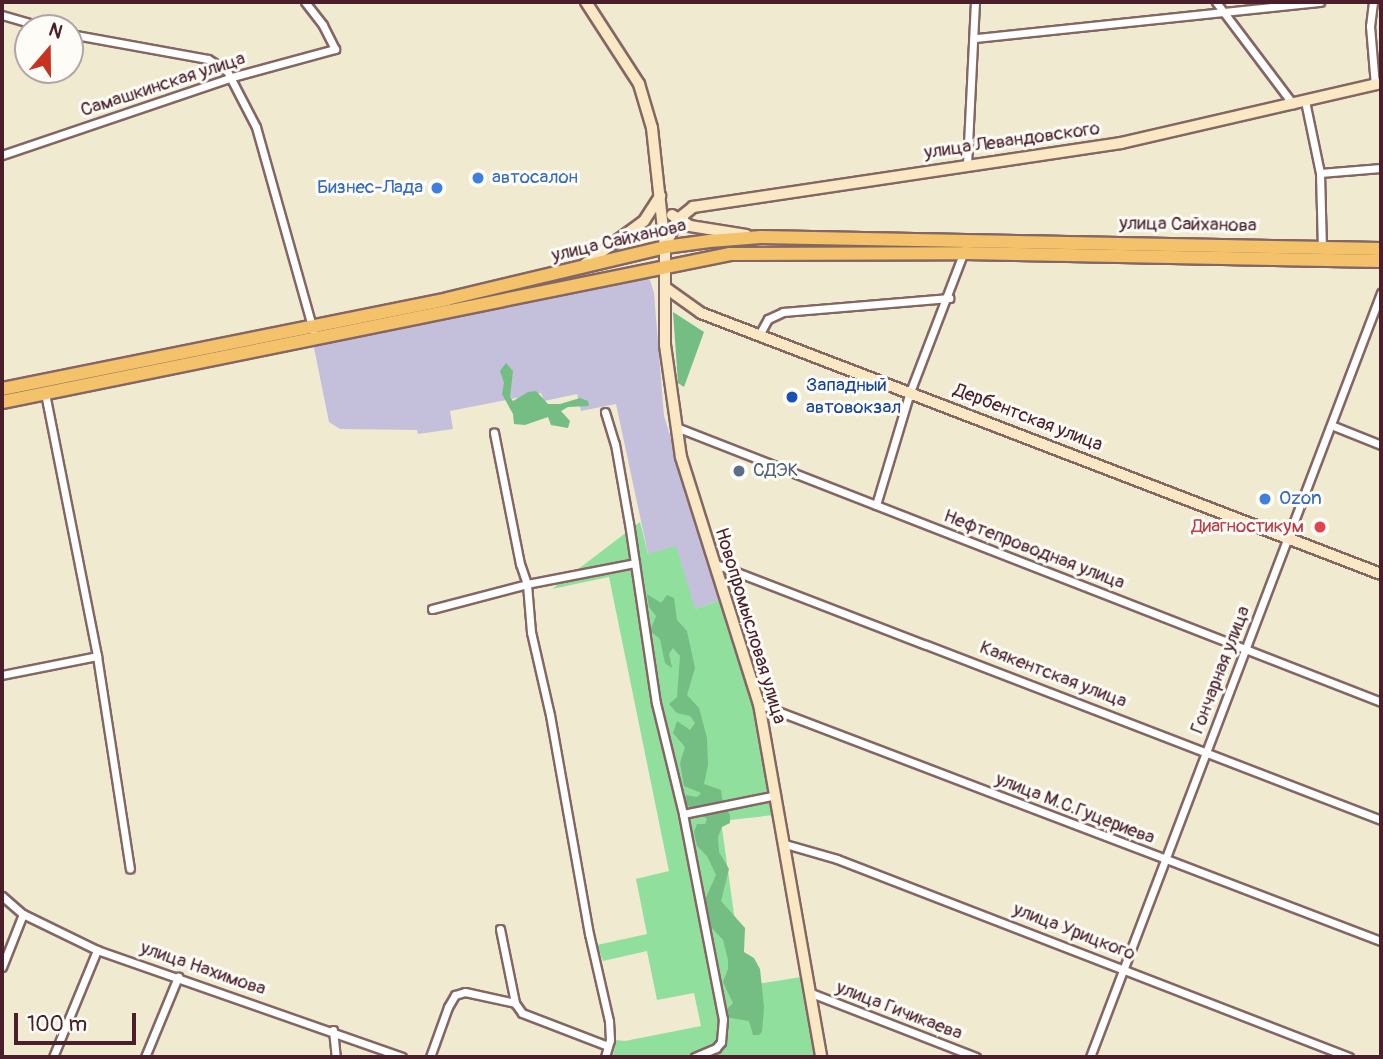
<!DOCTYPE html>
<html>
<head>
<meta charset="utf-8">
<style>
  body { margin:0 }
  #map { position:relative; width:1383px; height:1059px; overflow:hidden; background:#f0ead0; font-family:Pangolin,sans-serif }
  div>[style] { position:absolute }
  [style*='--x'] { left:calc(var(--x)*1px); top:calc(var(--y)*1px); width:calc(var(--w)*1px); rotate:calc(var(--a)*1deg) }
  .industrial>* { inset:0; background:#c4c0db }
  .green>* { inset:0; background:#91df9d }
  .forest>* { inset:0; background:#74be84 }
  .roads { filter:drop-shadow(2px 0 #846665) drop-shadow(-2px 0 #846665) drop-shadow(0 2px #846665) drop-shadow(0 -2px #846665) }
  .street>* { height:7px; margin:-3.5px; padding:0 3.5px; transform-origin:3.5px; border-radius:3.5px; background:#fff }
  .secondary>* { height:10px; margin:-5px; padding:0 5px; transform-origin:5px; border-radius:5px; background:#fae7c3 }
  .primary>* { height:12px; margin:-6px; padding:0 6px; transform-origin:6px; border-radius:6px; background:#f3c26a }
  .dots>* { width:19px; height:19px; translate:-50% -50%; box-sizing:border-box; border:4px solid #fdfcf7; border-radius:50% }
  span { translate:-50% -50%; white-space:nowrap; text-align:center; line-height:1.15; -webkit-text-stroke:6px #fdfcf7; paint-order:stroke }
  .street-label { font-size:19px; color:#4a1f2b }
  .shop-label { font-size:19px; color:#366cbe }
  .left { translate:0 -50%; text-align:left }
  .right { translate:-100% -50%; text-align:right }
  .transit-label { font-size:19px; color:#164399 }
  .service-label { font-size:19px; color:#4e5e75 }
  .health-label { font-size:19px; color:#be3a42 }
  .frame { position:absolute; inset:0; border:4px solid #4a1f2b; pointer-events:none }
  .north { position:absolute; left:14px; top:14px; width:70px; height:70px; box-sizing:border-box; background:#fdfcf7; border:2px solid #b5a4a5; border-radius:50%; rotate:20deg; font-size:19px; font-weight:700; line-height:28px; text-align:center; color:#4a1f2b }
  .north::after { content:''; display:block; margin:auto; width:24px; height:32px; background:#c8321e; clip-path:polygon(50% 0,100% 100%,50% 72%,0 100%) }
  .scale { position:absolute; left:14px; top:1013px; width:122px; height:32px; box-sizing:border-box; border:4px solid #4a1f2b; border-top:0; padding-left:9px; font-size:21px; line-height:24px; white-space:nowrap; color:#4a1f2b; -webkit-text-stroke:5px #fdfcf7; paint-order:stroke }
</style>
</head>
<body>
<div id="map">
  <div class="industrial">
    <i style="clip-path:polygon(644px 276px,650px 280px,654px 293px,664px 416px,721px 600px,695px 609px,648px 554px,616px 404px,581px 411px,577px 394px,544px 401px,541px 393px,450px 411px,453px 429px,418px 434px,417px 430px,340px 429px,329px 422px,313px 343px)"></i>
  </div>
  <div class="green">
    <i style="clip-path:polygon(640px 522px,648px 554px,676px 546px,695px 609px,721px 600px,754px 708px,774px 815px,721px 821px,744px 986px,801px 977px,815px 1057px,613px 1057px,616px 1040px,625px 1041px,701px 1026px,694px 993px,657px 1000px,647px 951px,603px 961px,597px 945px,647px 934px,636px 879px,669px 871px,609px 577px,552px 589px)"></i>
  </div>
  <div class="forest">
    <i style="clip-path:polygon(673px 312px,704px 332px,684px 387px,678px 383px)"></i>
    <i style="clip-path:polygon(506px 363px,513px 371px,510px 397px,513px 401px,528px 392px,536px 391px,548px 404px,560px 404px,580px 398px,588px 401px,589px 406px,568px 407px,561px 411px,570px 421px,568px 428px,551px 425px,548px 417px,525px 425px,514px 424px,513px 414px,502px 394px,504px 383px,500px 371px)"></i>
    <i style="clip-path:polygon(647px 594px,661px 603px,667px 595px,674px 598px,677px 620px,687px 631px,695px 668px,687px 695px,699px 708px,707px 738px,708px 765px,704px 784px,721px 790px,723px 804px,730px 815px,730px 823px,722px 827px,718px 837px,719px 852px,729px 869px,721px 901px,745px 928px,744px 952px,754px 958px,760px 969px,764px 1007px,762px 1032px,759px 1035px,753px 1035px,749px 1021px,725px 1017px,727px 1009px,733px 1003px,723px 982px,728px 969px,728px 960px,723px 940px,709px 925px,704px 902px,716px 875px,707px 856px,697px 846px,694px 832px,697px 824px,705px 824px,707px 819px,684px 803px,686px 795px,697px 797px,701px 793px,684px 786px,680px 763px,685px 747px,673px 733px,677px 721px,690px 730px,695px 723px,690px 716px,677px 713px,669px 704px,677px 697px,680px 656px,673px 648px,669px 654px,672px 668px,665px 663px,660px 639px,650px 631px,656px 616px,649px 607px)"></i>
  </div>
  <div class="roads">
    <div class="street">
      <i style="--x:1216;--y:2;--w:128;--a:53"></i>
      <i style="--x:1373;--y:2;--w:24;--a:97"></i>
      <i style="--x:1370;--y:26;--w:59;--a:85.2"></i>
      <i style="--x:2;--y:15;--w:47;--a:16.1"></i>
      <i style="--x:70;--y:34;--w:140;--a:10.3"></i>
      <i style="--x:208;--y:59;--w:22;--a:32"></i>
      <i style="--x:227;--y:71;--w:63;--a:62.6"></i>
      <i style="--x:256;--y:127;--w:211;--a:74.3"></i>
      <i style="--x:976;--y:38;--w:346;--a:-6"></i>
      <i style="--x:1305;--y:101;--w:74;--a:78.2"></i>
      <i style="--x:1320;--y:173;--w:74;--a:88.5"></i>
      <i style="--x:2;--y:155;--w:243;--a:-18.7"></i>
      <i style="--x:232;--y:77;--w:107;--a:-15.2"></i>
      <i style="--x:335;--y:49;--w:27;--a:-117"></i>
      <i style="--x:323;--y:25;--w:29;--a:-128"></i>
      <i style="--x:967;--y:165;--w:163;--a:-87.2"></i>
      <i style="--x:1320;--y:173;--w:61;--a:-4.7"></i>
      <i style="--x:759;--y:335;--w:18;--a:-61"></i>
      <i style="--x:768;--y:319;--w:17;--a:-25"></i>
      <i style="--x:783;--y:312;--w:167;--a:-4.8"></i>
      <i style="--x:45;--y:393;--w:268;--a:78.8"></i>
      <i style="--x:97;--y:656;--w:215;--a:81.2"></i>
      <i style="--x:605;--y:412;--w:34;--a:73"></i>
      <i style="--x:615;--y:444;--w:80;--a:80"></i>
      <i style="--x:629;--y:523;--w:182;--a:81.5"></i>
      <i style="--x:656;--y:703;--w:114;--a:76.3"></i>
      <i style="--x:683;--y:814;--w:209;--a:79"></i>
      <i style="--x:723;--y:1019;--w:23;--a:95"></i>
      <i style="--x:721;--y:1042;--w:8;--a:130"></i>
      <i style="--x:716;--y:1048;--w:23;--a:157"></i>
      <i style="--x:1331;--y:425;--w:54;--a:21.8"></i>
      <i style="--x:676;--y:427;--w:757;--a:21.31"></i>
      <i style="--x:876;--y:505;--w:118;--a:-73.3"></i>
      <i style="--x:910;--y:392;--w:151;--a:-69"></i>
      <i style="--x:713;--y:563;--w:716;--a:21.04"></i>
      <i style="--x:432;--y:609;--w:98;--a:-14.7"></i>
      <i style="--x:527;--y:584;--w:21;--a:-109"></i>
      <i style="--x:520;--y:564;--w:134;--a:-101.2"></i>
      <i style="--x:2;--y:675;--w:97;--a:-11.3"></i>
      <i style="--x:759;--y:704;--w:666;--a:20.86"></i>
      <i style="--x:683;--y:814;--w:95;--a:-11.5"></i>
      <i style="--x:785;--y:844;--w:54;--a:16.1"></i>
      <i style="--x:837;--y:859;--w:549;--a:21.14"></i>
      <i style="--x:2;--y:896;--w:28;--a:41"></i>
      <i style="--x:23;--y:914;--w:82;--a:25.9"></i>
      <i style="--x:97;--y:950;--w:323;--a:19.3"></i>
      <i style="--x:500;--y:929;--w:76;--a:78.5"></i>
      <i style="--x:515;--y:1003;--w:12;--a:55"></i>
      <i style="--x:522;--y:1013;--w:92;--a:21"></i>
      <i style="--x:2;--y:967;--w:57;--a:-68.4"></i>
      <i style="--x:811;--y:993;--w:177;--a:21.2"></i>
      <i style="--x:333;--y:1030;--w:27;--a:84"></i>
      <i style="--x:53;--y:1057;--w:116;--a:-67.6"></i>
      <i style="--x:145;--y:1057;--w:87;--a:-67.6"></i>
      <i style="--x:430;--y:1057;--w:53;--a:-70.2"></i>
      <i style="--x:448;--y:1007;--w:14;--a:-60"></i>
      <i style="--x:455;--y:995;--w:10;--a:-17"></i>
      <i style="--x:465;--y:992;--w:51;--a:12.4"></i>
      <i style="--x:605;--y:1057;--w:18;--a:-74"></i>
      <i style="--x:610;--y:1040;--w:19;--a:-93"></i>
      <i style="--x:609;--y:1021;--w:89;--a:-102.9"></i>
      <i style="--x:589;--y:934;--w:222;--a:-100.1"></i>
      <i style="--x:550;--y:715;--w:85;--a:-102.9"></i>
      <i style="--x:531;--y:632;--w:48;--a:-94.8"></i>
      <i style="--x:527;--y:584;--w:110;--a:-11"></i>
      <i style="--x:1090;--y:1057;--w:818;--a:-69.15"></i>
    </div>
    <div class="secondary">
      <i style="--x:586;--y:2;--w:98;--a:57.1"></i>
      <i style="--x:639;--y:84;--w:46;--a:73.5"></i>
      <i style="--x:652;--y:128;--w:120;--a:83.8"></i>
      <i style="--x:665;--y:247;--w:98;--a:90"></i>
      <i style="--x:665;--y:345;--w:113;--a:81.9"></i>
      <i style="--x:681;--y:457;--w:259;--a:72.5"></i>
      <i style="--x:759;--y:704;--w:358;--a:80"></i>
      <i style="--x:672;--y:215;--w:21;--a:31"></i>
      <i style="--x:690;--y:226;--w:57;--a:9.1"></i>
      <i style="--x:666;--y:244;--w:26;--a:-65"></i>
      <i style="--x:677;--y:220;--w:21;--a:-39"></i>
      <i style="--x:693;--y:207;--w:433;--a:-8.5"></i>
      <i style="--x:1121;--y:143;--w:267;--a:-13"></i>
      <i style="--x:585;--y:264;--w:73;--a:-36.1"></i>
      <i style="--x:644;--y:221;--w:30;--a:-57"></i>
      <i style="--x:666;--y:288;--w:43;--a:35.5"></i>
      <i style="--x:701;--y:313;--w:728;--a:21"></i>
    </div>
    <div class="primary">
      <i style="--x:2;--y:389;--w:454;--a:-11.4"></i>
      <i style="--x:447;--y:299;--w:224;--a:-13.4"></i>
      <i style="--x:665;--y:247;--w:45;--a:-7.6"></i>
      <i style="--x:710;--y:241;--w:51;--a:-4.5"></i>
      <i style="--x:761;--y:237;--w:620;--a:1.11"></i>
      <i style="--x:2;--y:402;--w:743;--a:-11.49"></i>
      <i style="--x:730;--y:254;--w:234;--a:-0.2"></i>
      <i style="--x:964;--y:253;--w:417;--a:1.1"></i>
    </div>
  </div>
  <div class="dots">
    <i style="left:478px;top:178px;background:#3f7fe0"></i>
    <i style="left:437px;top:188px;background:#3f7fe0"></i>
    <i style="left:792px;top:397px;background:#1a4fb4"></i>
    <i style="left:739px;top:471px;background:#5c6f8a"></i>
    <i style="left:1265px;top:499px;background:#3f7fe0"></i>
    <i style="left:1320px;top:527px;background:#e0444e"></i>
  </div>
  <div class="street-label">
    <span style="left:163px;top:85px;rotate:-18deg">Самашкинская улица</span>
    <span style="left:1012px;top:141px;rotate:-8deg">улица Левандовского</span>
    <span style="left:1188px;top:225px;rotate:1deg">улица Сайханова</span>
    <span style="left:619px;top:241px;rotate:-13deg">улица Сайханова</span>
    <span style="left:1028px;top:418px;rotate:21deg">Дербентская улица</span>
    <span style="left:1034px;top:550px;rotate:21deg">Нефтепроводная улица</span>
    <span style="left:750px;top:626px;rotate:73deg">Новопромысловая улица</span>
    <span style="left:1221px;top:670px;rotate:-69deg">Гончарная улица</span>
    <span style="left:1053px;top:675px;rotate:21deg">Каякентская улица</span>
    <span style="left:1075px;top:809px;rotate:21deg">улица М.С.Гуцериева</span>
    <span style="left:1074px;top:932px;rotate:21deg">улица Урицкого</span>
    <span style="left:203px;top:969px;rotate:19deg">улица Нахимова</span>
    <span style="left:899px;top:1011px;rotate:21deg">улица Гичикаева</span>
  </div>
  <div class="shop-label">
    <span class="left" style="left:492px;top:178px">автосалон</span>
    <span class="right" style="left:423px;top:188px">Бизнес-Лада</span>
    <span class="left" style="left:1279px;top:499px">Ozon</span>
  </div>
  <div class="transit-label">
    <span class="left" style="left:806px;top:397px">Западный<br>автовокзал</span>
  </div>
  <div class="service-label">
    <span class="left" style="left:753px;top:471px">СДЭК</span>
  </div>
  <div class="health-label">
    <span class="right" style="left:1304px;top:527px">Диагностикум</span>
  </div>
  <div class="frame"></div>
  <div class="north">N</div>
  <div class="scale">100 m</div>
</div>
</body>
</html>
